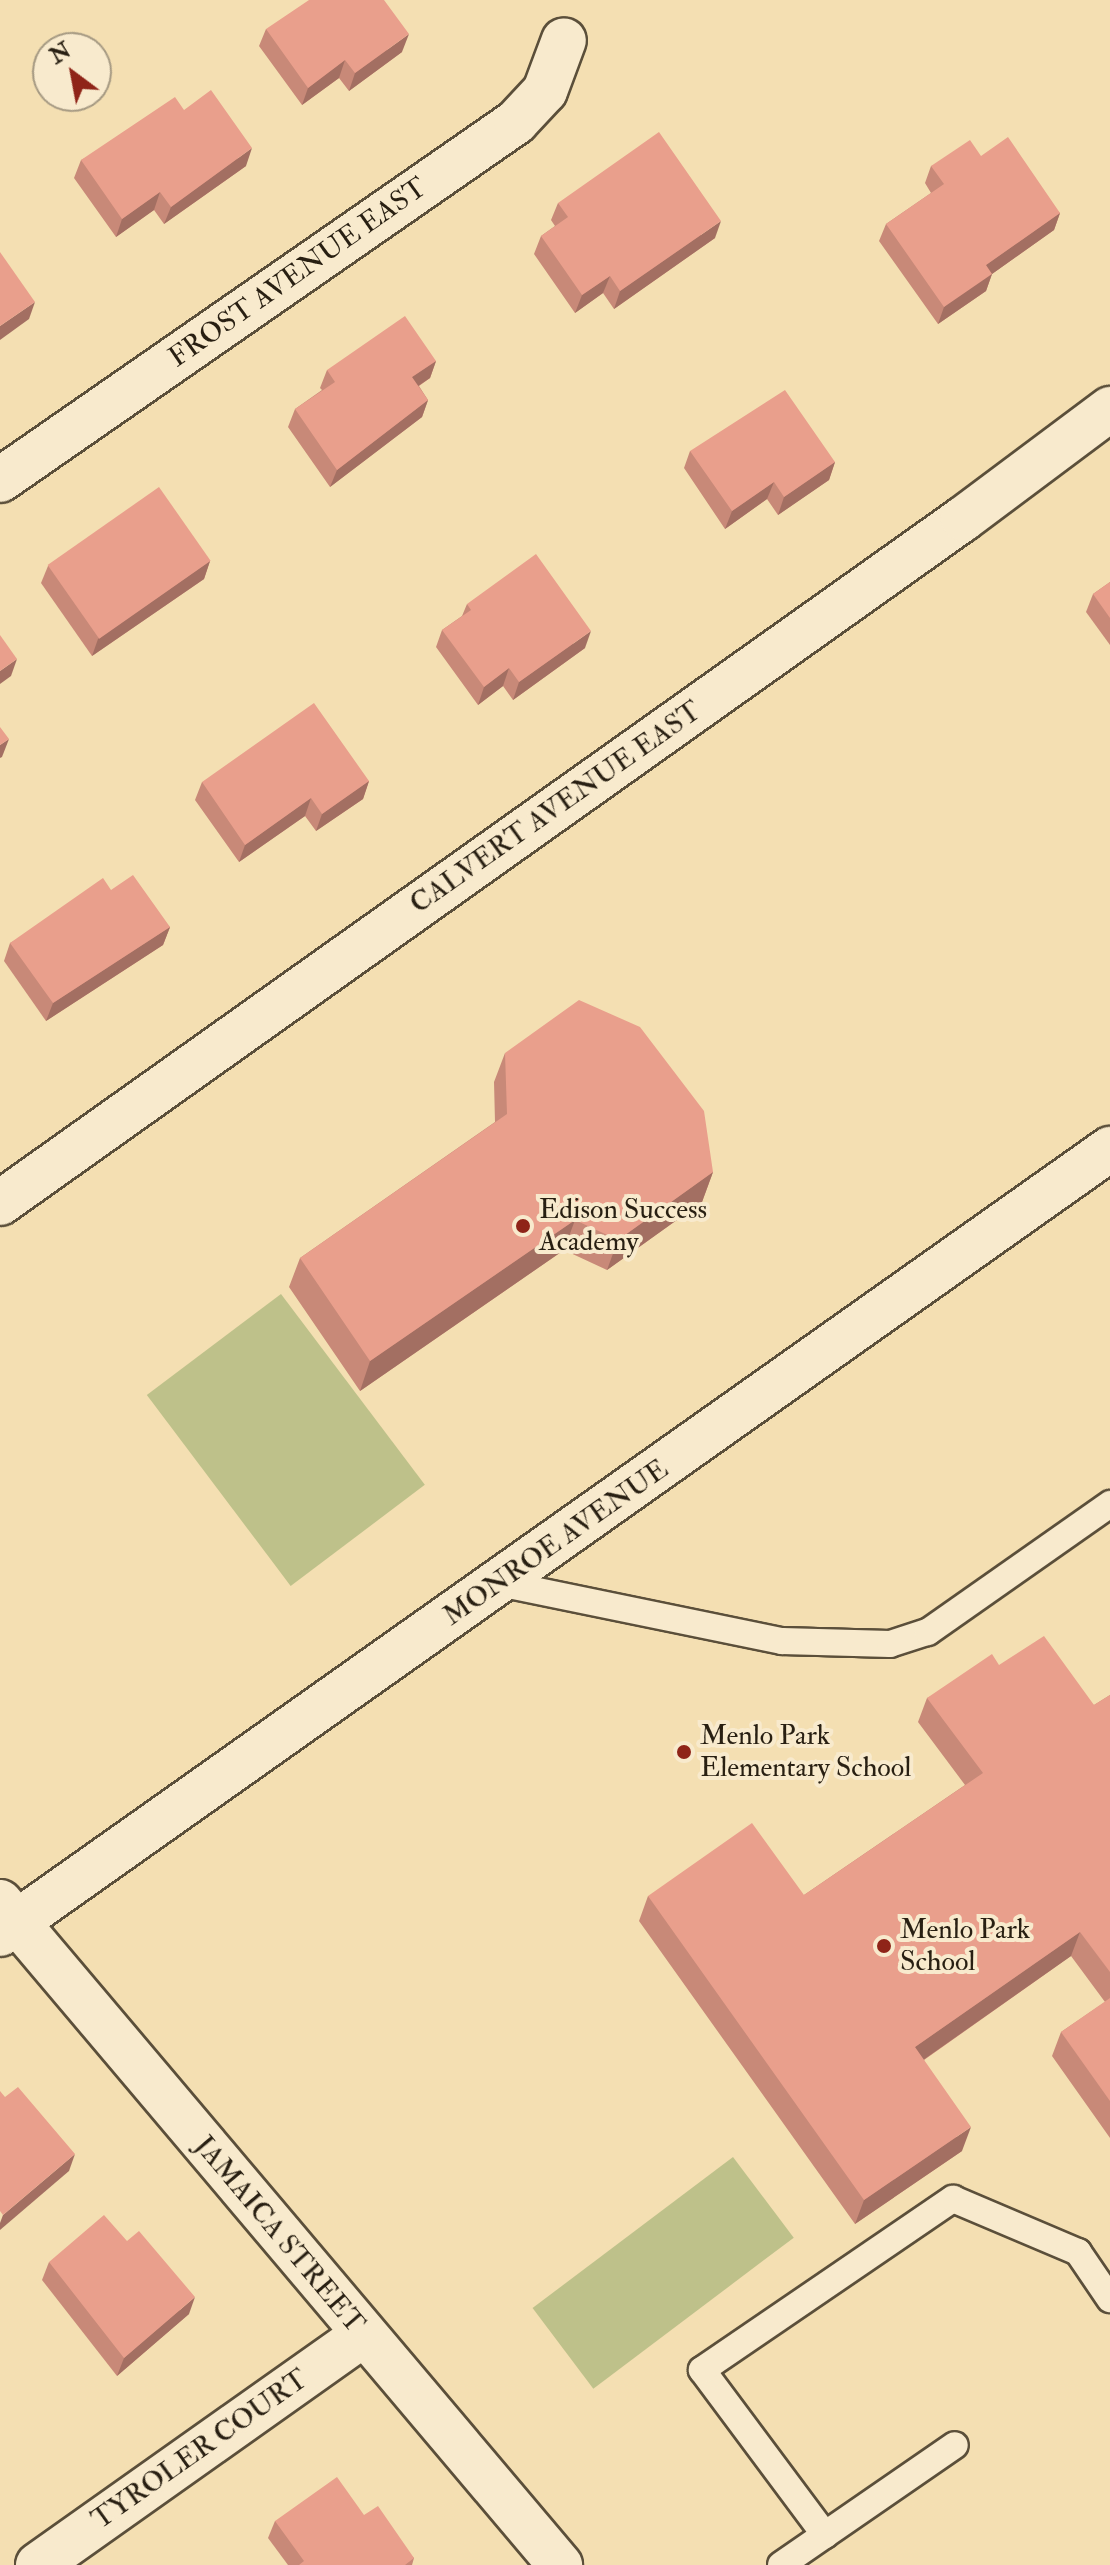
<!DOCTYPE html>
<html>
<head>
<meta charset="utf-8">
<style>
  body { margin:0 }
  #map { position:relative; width:1110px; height:2565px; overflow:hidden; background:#f4dfb2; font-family:"IM FELL Double Pica",serif }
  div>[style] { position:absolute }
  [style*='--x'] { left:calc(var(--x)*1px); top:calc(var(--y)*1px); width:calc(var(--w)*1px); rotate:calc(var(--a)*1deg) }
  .green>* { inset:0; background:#bec18a; transform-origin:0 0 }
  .roads { filter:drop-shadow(2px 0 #5b4f3a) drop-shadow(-2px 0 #5b4f3a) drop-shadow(0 2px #5b4f3a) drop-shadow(0 -2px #5b4f3a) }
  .lane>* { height:26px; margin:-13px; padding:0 13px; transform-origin:13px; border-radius:13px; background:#f8eacd }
  .street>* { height:44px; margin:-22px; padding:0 22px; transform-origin:22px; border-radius:22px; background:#f8eacd }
  .wall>* { inset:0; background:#c88978 }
  .shaded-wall>* { inset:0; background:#a36f62 }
  .building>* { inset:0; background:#e99f8c; transform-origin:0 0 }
  .dots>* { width:22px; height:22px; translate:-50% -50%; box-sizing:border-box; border:4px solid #f8eacd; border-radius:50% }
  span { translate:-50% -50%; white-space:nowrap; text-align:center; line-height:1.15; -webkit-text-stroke:8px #f8eacd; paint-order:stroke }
  .street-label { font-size:28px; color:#281f12 }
  .poi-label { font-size:28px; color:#281f12 }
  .left { translate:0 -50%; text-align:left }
  .north { position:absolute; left:32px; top:32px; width:80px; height:80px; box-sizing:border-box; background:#f8eacd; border:2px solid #a59982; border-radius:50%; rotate:328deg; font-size:22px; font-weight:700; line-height:32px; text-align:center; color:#281f12 }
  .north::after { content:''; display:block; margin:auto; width:28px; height:36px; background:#8f2418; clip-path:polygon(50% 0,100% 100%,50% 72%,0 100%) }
</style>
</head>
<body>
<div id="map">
  <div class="green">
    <i style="left:281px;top:1294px;width:239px;height:168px;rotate:53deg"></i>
    <i style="left:733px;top:2157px;width:101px;height:251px;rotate:53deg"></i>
  </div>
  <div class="roads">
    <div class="lane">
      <i style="--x:499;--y:1583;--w:289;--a:11.6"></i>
      <i style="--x:782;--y:1641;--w:108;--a:1.6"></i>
      <i style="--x:890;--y:1644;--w:40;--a:-18"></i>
      <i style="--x:928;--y:1632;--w:223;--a:-35.1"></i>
      <i style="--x:825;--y:2535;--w:206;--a:-126.7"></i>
      <i style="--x:702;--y:2370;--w:304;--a:-34.3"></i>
      <i style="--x:953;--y:2199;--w:136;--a:23"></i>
      <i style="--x:1078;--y:2252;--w:57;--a:55.8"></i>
      <i style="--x:781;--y:2565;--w:211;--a:-34.6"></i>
    </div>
    <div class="street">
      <i style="--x:0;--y:480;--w:628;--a:-34.75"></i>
      <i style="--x:516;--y:122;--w:42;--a:-46.9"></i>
      <i style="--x:545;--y:91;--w:54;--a:-69.6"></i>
      <i style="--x:0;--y:1203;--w:1181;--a:-35.39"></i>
      <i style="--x:963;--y:519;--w:184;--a:-36.8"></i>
      <i style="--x:0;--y:1902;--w:868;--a:49.81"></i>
      <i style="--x:0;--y:1934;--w:1360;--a:-35.27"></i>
      <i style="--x:38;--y:2565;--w:397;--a:-35.3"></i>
    </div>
  </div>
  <div class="wall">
    <i style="clip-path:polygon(266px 29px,402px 52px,349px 91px,339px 78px,302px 105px,259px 46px)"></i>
    <i style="clip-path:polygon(184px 110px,246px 166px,164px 224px,154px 210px,116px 237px,74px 178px,81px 160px)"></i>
    <i style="clip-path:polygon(981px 156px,1060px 213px,1054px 230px,992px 274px,986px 291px,938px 324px,879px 241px,886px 224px,931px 193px,925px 183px,931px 166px)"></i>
    <i style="clip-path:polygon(558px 203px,715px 238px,614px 309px,603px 293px,575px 313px,534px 254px,541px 236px,555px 226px,551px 220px)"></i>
    <i style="clip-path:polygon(436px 361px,430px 378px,419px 386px,428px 400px,422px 417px,330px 487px,288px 427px,295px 409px,322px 390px,320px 388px,327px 370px)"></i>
    <i style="clip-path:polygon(690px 451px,835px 462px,829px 480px,778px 515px,767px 499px,725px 529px,684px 468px)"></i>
    <i style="clip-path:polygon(210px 561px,204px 579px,92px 656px,41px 583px,48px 566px)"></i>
    <i style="clip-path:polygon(1110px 582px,1110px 645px,1086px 612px,1093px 594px)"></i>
    <i style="clip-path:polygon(467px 604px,585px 648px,513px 700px,503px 686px,478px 705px,436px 647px,442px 630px,462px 616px)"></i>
    <i style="clip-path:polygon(369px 781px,363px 799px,316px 831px,305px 816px,239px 862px,195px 800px,202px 782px)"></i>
    <i style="clip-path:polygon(111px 890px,170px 927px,163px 945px,46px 1021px,4px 961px,10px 943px)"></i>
    <i style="clip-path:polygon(505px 1053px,713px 1172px,702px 1202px,607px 1270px,564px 1250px,360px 1391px,289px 1287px,300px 1258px,495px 1122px,494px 1082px)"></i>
    <i style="clip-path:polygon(999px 1665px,1094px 1705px,1110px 1695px,1110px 2138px,1052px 2056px,1061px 2032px,1105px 2002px,1071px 1956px,924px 2060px,962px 2151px,855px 2224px,639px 1921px,648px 1896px,804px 1895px,965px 1785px,918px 1722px,927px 1698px)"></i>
    <i style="clip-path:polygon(49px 2262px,189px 2314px,117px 2376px,42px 2280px)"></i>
    <i style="clip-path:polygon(364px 2515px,414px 2558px,412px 2565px,288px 2565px,268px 2538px,275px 2521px)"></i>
  </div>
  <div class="shaded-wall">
    <i style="clip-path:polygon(409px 34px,402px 52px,349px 91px,355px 73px)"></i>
    <i style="clip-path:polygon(345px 60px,339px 78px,302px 105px,308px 88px)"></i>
    <i style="clip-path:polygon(252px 148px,246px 166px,164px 224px,171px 207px)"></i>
    <i style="clip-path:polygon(160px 192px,154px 210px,116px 237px,122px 219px)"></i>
    <i style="clip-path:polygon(1060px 213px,1054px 230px,992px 274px,986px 291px,938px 324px,944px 307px,986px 265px)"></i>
    <i style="clip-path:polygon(721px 221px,715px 238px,614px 309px,620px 291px)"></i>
    <i style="clip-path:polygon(610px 276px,603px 293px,575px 313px,582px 295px)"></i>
    <i style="clip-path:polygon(35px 302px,29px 319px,0 340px,0 326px)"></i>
    <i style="clip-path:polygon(436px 361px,430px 378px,406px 394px,412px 377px)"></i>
    <i style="clip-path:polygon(428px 400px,422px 417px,330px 487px,337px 470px)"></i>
    <i style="clip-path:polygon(835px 462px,829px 480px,778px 515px,784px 497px)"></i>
    <i style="clip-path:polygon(774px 482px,767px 499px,725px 529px,732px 511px)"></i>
    <i style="clip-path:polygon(210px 561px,204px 579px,92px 656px,98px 639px)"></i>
    <i style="clip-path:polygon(591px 631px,585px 648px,513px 700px,519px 682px)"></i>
    <i style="clip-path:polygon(17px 659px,11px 676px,0 684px,0 671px)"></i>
    <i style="clip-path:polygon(509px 668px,503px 686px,478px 705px,484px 687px)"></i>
    <i style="clip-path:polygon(9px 739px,2px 757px,0 758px,0 745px)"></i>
    <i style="clip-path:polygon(369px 781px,363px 799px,316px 831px,322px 814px)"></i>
    <i style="clip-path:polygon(311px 798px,305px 816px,239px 862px,245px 845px)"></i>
    <i style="clip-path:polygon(170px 927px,163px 945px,46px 1021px,53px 1003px)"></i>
    <i style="clip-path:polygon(713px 1172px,702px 1202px,607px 1270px,618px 1240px)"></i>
    <i style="clip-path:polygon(575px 1220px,564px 1250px,360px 1391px,370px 1361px)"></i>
    <i style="clip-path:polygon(1080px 1932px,1071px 1956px,906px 2072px,915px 2047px)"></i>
    <i style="clip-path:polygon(971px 2127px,962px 2151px,855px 2224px,864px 2200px)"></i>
    <i style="clip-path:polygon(75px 2154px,69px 2171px,0 2230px,0 2223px,3px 2215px)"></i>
    <i style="clip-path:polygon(195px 2297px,189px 2314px,117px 2376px,124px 2358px)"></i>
  </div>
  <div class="building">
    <i style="clip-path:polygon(309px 0,384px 0,409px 34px,355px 73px,345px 60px,308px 88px,266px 29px)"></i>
    <i style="clip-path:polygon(211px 90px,252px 148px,171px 207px,160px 192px,122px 219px,81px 160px,175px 97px,184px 110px)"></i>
    <i style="clip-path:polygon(659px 132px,721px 221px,620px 291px,610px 276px,582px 295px,541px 236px,568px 217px,558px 203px)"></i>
    <i style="clip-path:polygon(1008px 137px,1060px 213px,986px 265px,992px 274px,944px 307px,886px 224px,944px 184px,931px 166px,970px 140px,981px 156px)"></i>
    <i style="clip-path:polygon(0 252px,35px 302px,0 326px)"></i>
    <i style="clip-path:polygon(405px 316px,436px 361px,412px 377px,428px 400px,337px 470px,295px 409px,335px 382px,327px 370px)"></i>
    <i style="clip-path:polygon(785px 390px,835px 462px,784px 497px,774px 482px,732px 511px,690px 451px)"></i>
    <i style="left:159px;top:487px;width:90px;height:136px;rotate:55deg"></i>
    <i style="clip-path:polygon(536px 554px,591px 631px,519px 682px,509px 668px,484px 687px,442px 630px,471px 610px,467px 604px)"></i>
    <i style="clip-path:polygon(1110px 582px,1110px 618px,1093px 594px)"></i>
    <i style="clip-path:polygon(0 635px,17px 659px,0 671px)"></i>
    <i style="clip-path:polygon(314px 703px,369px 781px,322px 814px,311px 798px,245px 845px,202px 782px)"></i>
    <i style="clip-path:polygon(0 727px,9px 739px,0 745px)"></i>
    <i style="clip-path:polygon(133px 875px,170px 927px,53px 1003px,10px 943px,103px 878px,111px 890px)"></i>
    <i style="clip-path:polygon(579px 1000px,640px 1027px,704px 1111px,713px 1172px,618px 1240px,575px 1220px,370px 1361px,300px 1258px,507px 1114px,505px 1053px)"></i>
    <i style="clip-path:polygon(1044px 1636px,1094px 1705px,1110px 1695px,1110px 1972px,1080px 1932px,915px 2047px,971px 2127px,864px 2200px,648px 1896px,752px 1823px,804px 1895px,983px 1773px,927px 1698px,992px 1654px,999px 1665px)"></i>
    <i style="clip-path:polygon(1110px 1998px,1110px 2101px,1061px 2032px)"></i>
    <i style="clip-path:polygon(18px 2087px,75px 2154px,3px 2215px,0 2211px,0 2091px,5px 2097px)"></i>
    <i style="clip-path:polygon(104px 2215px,127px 2241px,139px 2231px,195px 2297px,124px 2358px,49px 2262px)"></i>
    <i style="clip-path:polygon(337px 2477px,364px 2515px,378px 2506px,414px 2558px,405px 2565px,299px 2565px,304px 2561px,275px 2521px)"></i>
  </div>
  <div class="dots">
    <i style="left:523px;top:1226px;background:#8f2418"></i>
    <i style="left:684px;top:1752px;background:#8f2418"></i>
    <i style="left:884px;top:1946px;background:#8f2418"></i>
  </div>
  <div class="street-label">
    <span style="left:298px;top:273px;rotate:-35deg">FROST AVENUE EAST</span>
    <span style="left:556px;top:808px;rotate:-35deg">CALVERT AVENUE EAST</span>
    <span style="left:556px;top:1543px;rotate:-35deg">MONROE AVENUE</span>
    <span style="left:279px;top:2235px;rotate:50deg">JAMAICA STREET</span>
    <span style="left:200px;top:2450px;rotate:-35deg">TYROLER COURT</span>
  </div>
  <div class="poi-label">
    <span class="left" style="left:539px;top:1226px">Edison Success<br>Academy</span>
    <span class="left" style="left:700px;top:1752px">Menlo Park<br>Elementary School</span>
    <span class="left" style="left:900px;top:1946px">Menlo Park<br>School</span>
  </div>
  <div class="north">N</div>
</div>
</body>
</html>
